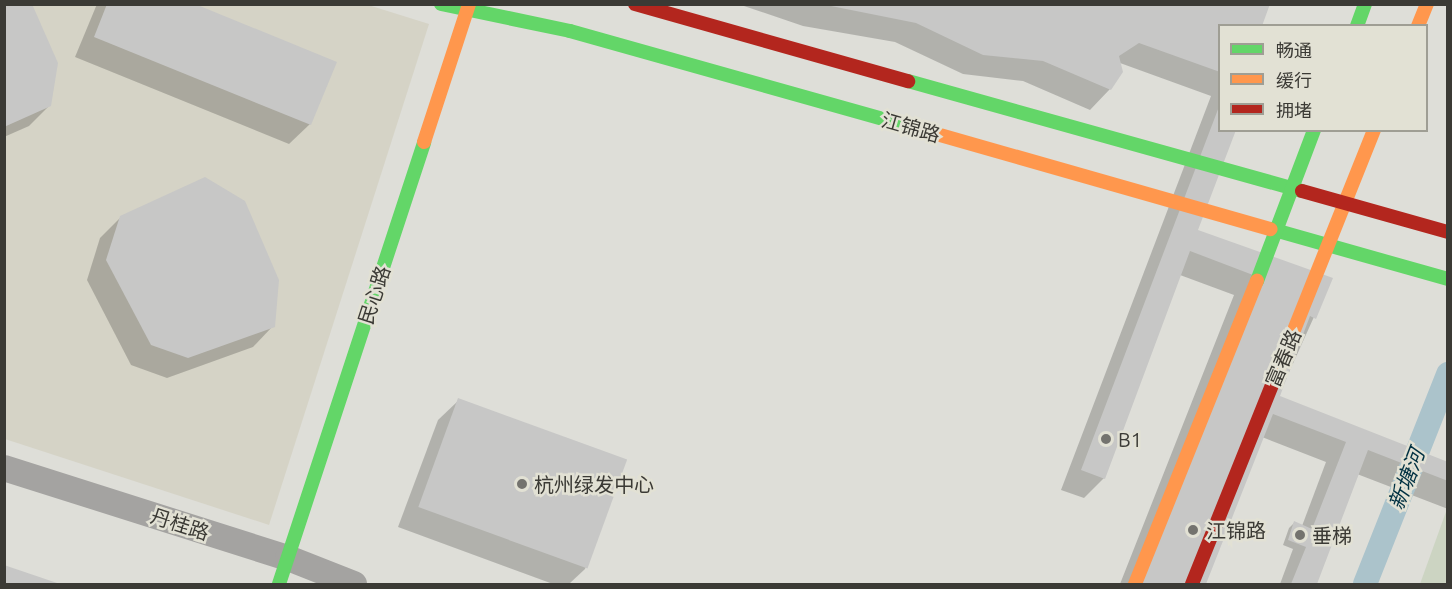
<!DOCTYPE html>
<html>
<head>
<meta charset="utf-8">
<style>
  body { margin:0 }
  #map { position:relative; width:1452px; height:589px; overflow:hidden; background:#deded8; font-family:Ubuntu,"Noto Sans SC",sans-serif }
  div>[style] { position:absolute }
  [style*='--x'] { left:calc(var(--x)*1px); top:calc(var(--y)*1px); width:calc(var(--w)*1px); rotate:calc(var(--a)*1deg) }
  .built>* { inset:0; background:#d5d3c6 }
  .green>* { inset:0; background:#ccd4c2 }
  .shadow>* { inset:0; background:#0003 }
  .canal>* { height:24px; margin:-12px; padding:0 12px; transform-origin:12px; border-radius:12px; background:#abc3cb }
  .building>* { inset:0; background:#c7c7c6; transform-origin:0 0 }
  .street>* { height:26px; margin:-13px; padding:0 13px; transform-origin:13px; border-radius:13px; background:#a4a3a1 }
  .fast>* { height:14px; margin:-7px; padding:0 7px; transform-origin:7px; border-radius:7px; background:#63d668 }
  .slow>* { height:14px; margin:-7px; padding:0 7px; transform-origin:7px; border-radius:7px; background:#ff974d }
  .jam>* { height:14px; margin:-7px; padding:0 7px; transform-origin:7px; border-radius:7px; background:#b3261e }
  .dots>* { width:16px; height:16px; translate:-50% -50%; box-sizing:border-box; border:3px solid #e2e1d4; border-radius:50% }
  span { translate:-50% -50%; white-space:nowrap; text-align:center; line-height:1.15; -webkit-text-stroke:5px #e2e1d4; paint-order:stroke }
  .street-label { font-size:20px; color:#3b3a35 }
  .poi-label { font-size:20px; color:#3b3a35 }
  .left { translate:0 -50%; text-align:left }
  .water-label { font-size:21px; color:#003142; font-style:italic }
  .frame { position:absolute; inset:0; border:6px solid #3b3a35; pointer-events:none }
  .legend { position:absolute; left:1218px; top:24px; width:210px; height:108px; box-sizing:border-box; background:#e2e1d4; border:2px solid #9f9e94; margin:0; padding:8px 10px; list-style:none; font-size:18px; color:#3b3a35 }
  .legend li { display:flex; align-items:center; gap:12px; height:30px }
  .legend b { width:30px; border:2px solid #9f9e94 }
</style>
</head>
<body>
<div id="map">
  <div class="built">
    <i style="clip-path:polygon(365px 4px,429px 24px,269px 525px,5px 439px,5px 5px)"></i>
  </div>
  <div class="green">
    <i style="clip-path:polygon(1447px 509px,1447px 584px,1420px 584px)"></i>
  </div>
  <div class="shadow">
    <i style="clip-path:polygon(4px 4px,50px 105px,29px 126px,4px 137px)"></i>
    <i style="clip-path:polygon(97px 4px,191px 4px,310px 124px,289px 144px,75px 57px)"></i>
    <i style="clip-path:polygon(738px 4px,1269px 4px,1220px 26px,1220px 130px,1196px 231px,1331px 279px,1278px 397px,1448px 463px,1448px 509px,1357px 474px,1315px 584px,1280px 584px,1293px 549px,1283px 545px,1289px 528px,1294px 523px,1302px 526px,1326px 462px,1262px 437px,1204px 584px,1120px 584px,1234px 295px,1180px 275px,1104px 478px,1084px 498px,1061px 490px,1211px 96px,1120px 63px,1110px 89px,1090px 110px,1023px 81px,963px 74px,895px 42px,803px 26px)"></i>
    <i style="clip-path:polygon(121px 217px,273px 326px,253px 347px,167px 378px,131px 365px,87px 280px,100px 238px)"></i>
    <i style="clip-path:polygon(459px 400px,625px 461px,585px 569px,569px 584px,553px 584px,398px 527px,438px 420px)"></i>
    <i style="clip-path:polygon(4px 568px,53px 584px,4px 584px)"></i>
  </div>
  <div class="canal">
    <i style="--x:1365;--y:584;--w:226;--a:-68.4"></i>
  </div>
  <div class="building">
    <i style="clip-path:polygon(4px 4px,32px 4px,58px 63px,51px 106px,4px 127px)"></i>
    <i style="clip-path:polygon(107px 4px,195px 4px,337px 62px,311px 125px,94px 37px)"></i>
    <i style="clip-path:polygon(821px 4px,1270px 4px,1262px 26px,1220px 26px,1220px 72px,1139px 43px,1119px 56px,1123px 72px,1111px 90px,1043px 61px,983px 55px,916px 23px)"></i>
    <i style="clip-path:polygon(1220px 104px,1220px 130px,1236px 130px,1198px 230px,1333px 278px,1316px 319px,1310px 316px,1280px 396px,1448px 462px,1448px 481px,1368px 450px,1317px 584px,1291px 584px,1306px 547px,1288px 540px,1294px 521px,1312px 529px,1346px 442px,1273px 414px,1206px 584px,1131px 584px,1253px 275px,1190px 251px,1105px 479px,1081px 470px)"></i>
    <i style="clip-path:polygon(205px 177px,245px 201px,279px 280px,275px 327px,188px 358px,151px 345px,106px 260px,120px 216px)"></i>
    <i style="left:458px;top:398px;width:180px;height:116px;rotate:20deg"></i>
    <i style="clip-path:polygon(4px 565px,60px 584px,4px 584px)"></i>
  </div>
  <div class="street">
    <i style="--x:4;--y:468;--w:298;--a:17.6"></i>
    <i style="--x:288;--y:558;--w:71;--a:21.5"></i>
  </div>
  <div class="fast">
    <i style="--x:441;--y:4;--w:132;--a:11.8"></i>
    <i style="--x:570;--y:31;--w:377;--a:15.7"></i>
    <i style="--x:1357;--y:26;--w:23;--a:-70"></i>
    <i style="--x:908;--y:81;--w:409;--a:15.6"></i>
    <i style="--x:1271;--y:229;--w:184;--a:15.8"></i>
    <i style="--x:1257;--y:281;--w:161;--a:-69.3"></i>
    <i style="--x:279;--y:584;--w:465;--a:-71.8"></i>
  </div>
  <div class="slow">
    <i style="--x:1418;--y:26;--w:24;--a:-68"></i>
    <i style="--x:933;--y:133;--w:351;--a:15.9"></i>
    <i style="--x:424;--y:142;--w:145;--a:-71.9"></i>
    <i style="--x:1274;--y:380;--w:269;--a:-68.2"></i>
    <i style="--x:1135;--y:584;--w:327;--a:-68.1"></i>
  </div>
  <div class="jam">
    <i style="--x:635;--y:4;--w:284;--a:15.8"></i>
    <i style="--x:1302;--y:191;--w:152;--a:15.7"></i>
    <i style="--x:1192;--y:584;--w:220;--a:-68.1"></i>
  </div>
  <div class="dots">
    <i style="left:1106px;top:439px;background:#74736e"></i>
    <i style="left:522px;top:484px;background:#74736e"></i>
    <i style="left:1193px;top:530px;background:#74736e"></i>
    <i style="left:1300px;top:535px;background:#74736e"></i>
  </div>
  <div class="street-label">
    <span style="left:911px;top:127px;rotate:16deg">江锦路</span>
    <span style="left:374px;top:295px;rotate:-72deg">民心路</span>
    <span style="left:1283px;top:358px;rotate:-67deg">富春路</span>
    <span style="left:180px;top:524px;rotate:18deg">丹桂路</span>
  </div>
  <div class="poi-label">
    <span class="left" style="left:1118px;top:439px">B1</span>
    <span class="left" style="left:534px;top:484px">杭州绿发中心</span>
    <span class="left" style="left:1206px;top:530px">江锦路</span>
    <span class="left" style="left:1312px;top:535px">垂梯</span>
  </div>
  <div class="water-label">
    <span style="left:1406px;top:479px;rotate:-69deg">新塘河</span>
  </div>
  <div class="frame"></div>
  <ul class="legend">
  <li><b style="height:8px;background:#63d668"></b>畅通</li>
  <li><b style="height:8px;background:#ff974d"></b>缓行</li>
  <li><b style="height:8px;background:#b3261e"></b>拥堵</li>
  </ul>
</div>
</body>
</html>
